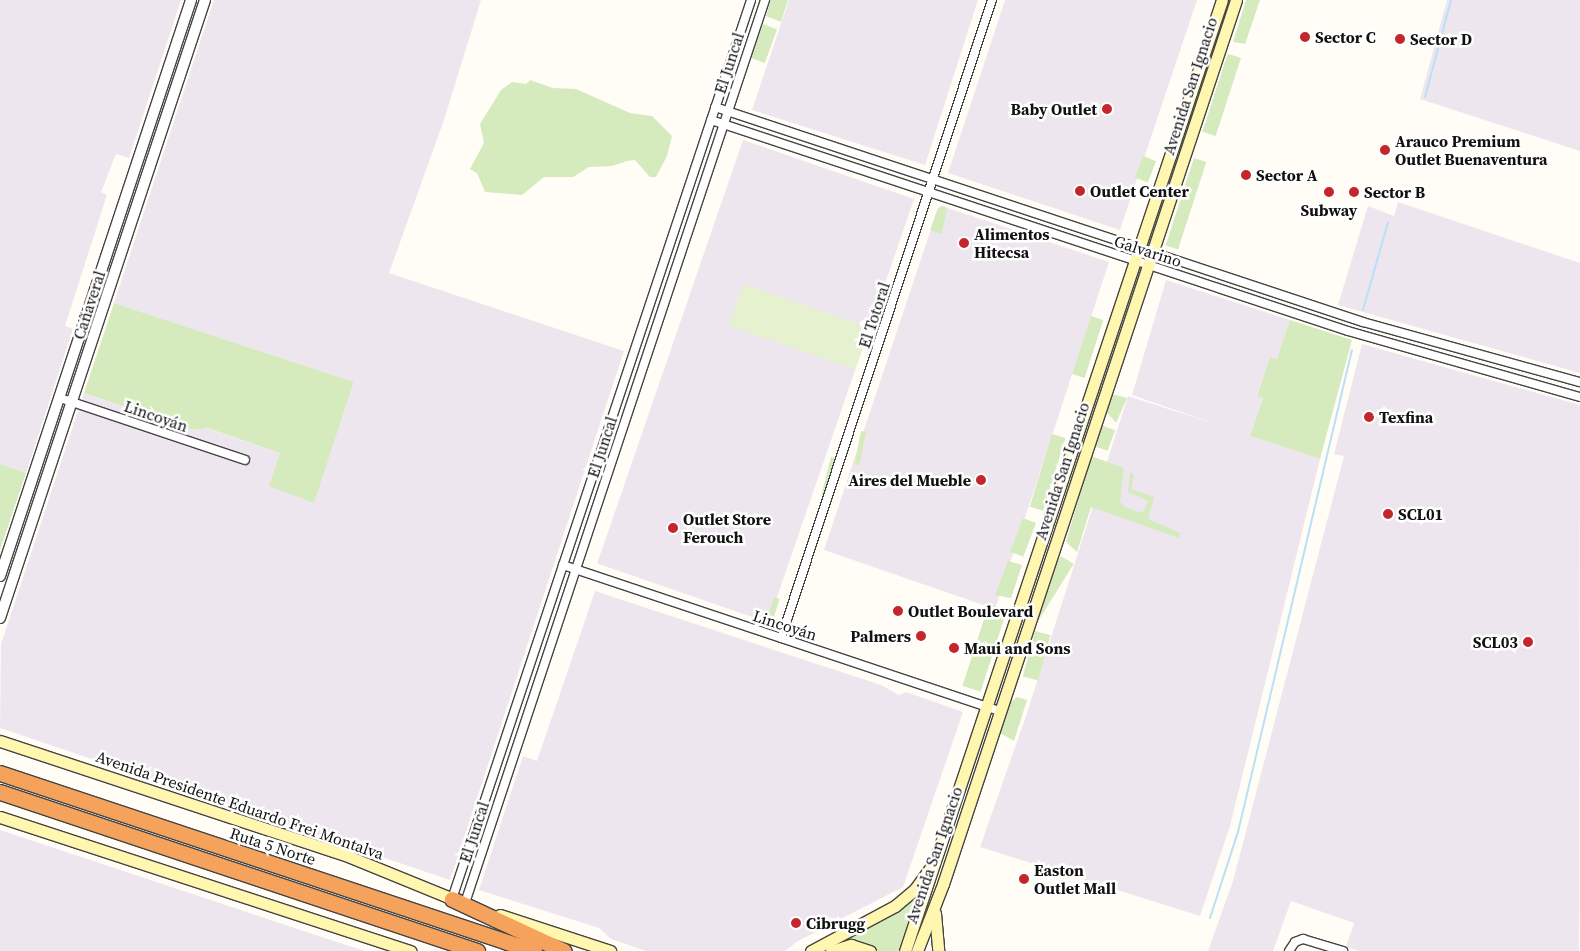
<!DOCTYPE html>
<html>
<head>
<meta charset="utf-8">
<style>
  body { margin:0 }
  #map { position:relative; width:1580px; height:951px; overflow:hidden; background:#fffdf5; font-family:"Source Serif 4",serif }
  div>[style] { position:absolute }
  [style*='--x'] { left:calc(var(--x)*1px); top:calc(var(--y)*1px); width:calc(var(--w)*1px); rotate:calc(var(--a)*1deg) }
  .industrial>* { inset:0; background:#eee6ef; transform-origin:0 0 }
  .green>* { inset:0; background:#d5ebbd; transform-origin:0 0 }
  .pitch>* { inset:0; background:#e6f2cf; transform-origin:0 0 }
  .stream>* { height:2px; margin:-1px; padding:0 1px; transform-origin:1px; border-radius:1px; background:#b9e0f7 }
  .roads { filter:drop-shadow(1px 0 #444) drop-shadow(-1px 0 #444) drop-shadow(0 1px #444) drop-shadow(0 -1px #444) }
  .minor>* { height:8px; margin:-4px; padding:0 4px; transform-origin:4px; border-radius:4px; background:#fff }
  .tertiary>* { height:10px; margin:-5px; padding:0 5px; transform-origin:5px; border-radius:5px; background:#fff }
  .secondary>* { height:11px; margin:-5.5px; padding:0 5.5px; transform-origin:5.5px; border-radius:5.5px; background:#fff6b0 }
  .motorway>* { height:15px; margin:-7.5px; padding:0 7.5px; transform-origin:7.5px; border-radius:7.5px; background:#f5a25d }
  .dots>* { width:14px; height:14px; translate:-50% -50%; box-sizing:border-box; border:2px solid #fff; border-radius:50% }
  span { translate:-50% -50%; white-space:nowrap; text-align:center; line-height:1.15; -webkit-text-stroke:5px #fff; paint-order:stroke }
  .poi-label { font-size:16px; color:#111; font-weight:700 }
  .left { translate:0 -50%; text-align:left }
  .right { translate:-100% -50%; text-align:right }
  .street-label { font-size:16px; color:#111 }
</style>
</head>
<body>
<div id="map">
  <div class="industrial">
    <i style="clip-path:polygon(0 0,181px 0,129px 158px,116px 154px,101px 192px,107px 195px,65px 326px,73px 329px,26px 473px,0 464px)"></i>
    <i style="clip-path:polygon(214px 0,481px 0,444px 120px,389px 273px,624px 351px,450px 880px,0 728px,1px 644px,84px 393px,194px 430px,206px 428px,280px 453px,314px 502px,354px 382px,114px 303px)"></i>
    <i style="clip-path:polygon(789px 0,978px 0,925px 165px,752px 110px)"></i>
    <i style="clip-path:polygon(1005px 0,1197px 0,1120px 230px,948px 173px)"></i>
    <i style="clip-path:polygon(1447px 0,1580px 0,1580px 151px,1420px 99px)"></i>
    <i style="left:743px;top:140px;width:181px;height:448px;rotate:19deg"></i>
    <i style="clip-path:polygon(1398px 202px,1580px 263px,1580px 373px,1338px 305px,1368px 206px,1394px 216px)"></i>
    <i style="clip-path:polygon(942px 206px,1109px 262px,995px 609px,824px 550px,938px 208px)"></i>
    <i style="clip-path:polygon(1166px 280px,1290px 320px,1277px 360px,1270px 358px,1257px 395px,1263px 398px,1250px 436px,1320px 459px,1230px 826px,1200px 916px,980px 847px,1026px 716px,1128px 396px,1218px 425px,1132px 395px)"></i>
    <i style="clip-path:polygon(1362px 344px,1580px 405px,1579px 951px,1359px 951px,1346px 947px,1354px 923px,1291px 901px,1273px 951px,1208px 951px,1233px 881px,1344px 456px,1334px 454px)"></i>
    <i style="clip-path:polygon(595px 591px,881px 685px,899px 695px,906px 692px,963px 712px,903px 887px,798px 941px,785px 951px,646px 951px,611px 939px,599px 928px,479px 890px,523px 756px,537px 761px)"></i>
    <i style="clip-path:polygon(0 830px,340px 943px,365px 951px,0 951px)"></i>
  </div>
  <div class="green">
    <i style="clip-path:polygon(771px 0,788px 0,781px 22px,766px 16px)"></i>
    <i style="clip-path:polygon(1246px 0,1260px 0,1245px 44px,1233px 42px)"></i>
    <i style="left:763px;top:24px;width:15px;height:36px;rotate:20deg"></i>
    <i style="left:1241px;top:58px;width:82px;height:14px;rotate:108deg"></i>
    <i style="clip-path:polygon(530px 80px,553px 88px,576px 89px,630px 113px,652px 116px,672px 136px,667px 156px,656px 177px,650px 177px,635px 160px,627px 161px,612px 166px,589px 167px,573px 177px,544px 177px,522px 195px,485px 192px,477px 173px,470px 169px,484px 143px,480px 124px,501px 90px,512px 82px,526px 84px)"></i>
    <i style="left:1143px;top:156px;width:14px;height:23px;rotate:21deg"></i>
    <i style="left:1194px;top:158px;width:13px;height:92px;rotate:18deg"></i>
    <i style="clip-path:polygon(942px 206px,947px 208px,942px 234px,930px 230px,938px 208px)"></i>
    <i style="clip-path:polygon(114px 303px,354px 382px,314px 503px,269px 486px,280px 453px,207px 428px,194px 430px,84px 393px)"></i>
    <i style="left:1091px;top:316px;width:13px;height:61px;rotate:18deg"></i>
    <i style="clip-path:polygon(1290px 320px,1352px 340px,1320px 459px,1250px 436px,1263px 398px,1257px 396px,1270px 357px,1277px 359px)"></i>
    <i style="clip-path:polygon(1112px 394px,1127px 398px,1116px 423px,1106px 411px)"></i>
    <i style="left:1101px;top:425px;width:15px;height:22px;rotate:20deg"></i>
    <i style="left:861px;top:431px;width:5px;height:34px;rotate:11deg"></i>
    <i style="left:1052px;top:434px;width:14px;height:76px;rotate:17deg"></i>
    <i style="clip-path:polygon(1091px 456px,1124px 468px,1120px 501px,1124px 507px,1143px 513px,1148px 501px,1128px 492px,1130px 472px,1134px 474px,1131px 489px,1154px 497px,1148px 519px,1180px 533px,1179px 538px,1091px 507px,1077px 552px,1066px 542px)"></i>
    <i style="left:831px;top:457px;width:4px;height:40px;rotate:14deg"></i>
    <i style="clip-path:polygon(0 464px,26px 473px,0 550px)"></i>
    <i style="left:1023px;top:518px;width:14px;height:36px;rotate:21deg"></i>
    <i style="left:1061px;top:556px;width:15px;height:72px;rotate:32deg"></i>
    <i style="clip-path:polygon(1008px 561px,1022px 565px,1011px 598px,995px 595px)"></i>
    <i style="left:774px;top:597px;width:6px;height:23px;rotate:18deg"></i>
    <i style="left:989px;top:604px;width:19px;height:86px;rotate:18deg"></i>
    <i style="left:1035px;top:631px;width:16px;height:47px;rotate:15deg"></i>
    <i style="clip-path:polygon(1017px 697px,1027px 700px,1014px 741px,1000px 733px,1010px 703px)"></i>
    <i style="clip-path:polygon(920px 889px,899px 951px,878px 951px,866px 944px,830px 947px,818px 951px)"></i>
  </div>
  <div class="pitch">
    <i style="left:743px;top:284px;width:134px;height:44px;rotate:19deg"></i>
  </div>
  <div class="stream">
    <i style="--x:1425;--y:97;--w:100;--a:-75"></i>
    <i style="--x:1363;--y:310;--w:91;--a:-74.1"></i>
    <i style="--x:1210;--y:918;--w:90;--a:-72"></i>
    <i style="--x:1238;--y:832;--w:495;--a:-76.7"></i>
  </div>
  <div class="roads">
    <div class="minor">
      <i style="--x:715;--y:107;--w:683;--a:18.36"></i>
      <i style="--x:1363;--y:322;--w:225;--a:15.5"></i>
      <i style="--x:711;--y:120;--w:671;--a:18.33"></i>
      <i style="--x:1348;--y:331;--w:241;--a:15.9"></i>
      <i style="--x:60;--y:398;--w:195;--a:18.5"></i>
      <i style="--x:563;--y:565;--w:460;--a:18.5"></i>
      <i style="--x:781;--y:638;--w:672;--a:-71.7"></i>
      <i style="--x:452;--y:899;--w:947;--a:-71.6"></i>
      <i style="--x:465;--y:903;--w:952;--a:-71.62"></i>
      <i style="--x:1289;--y:951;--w:11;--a:-56"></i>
      <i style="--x:1295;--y:942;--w:9;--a:-21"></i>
      <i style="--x:1303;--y:939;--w:42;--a:16.7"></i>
    </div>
    <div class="tertiary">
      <i style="--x:0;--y:576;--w:607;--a:-71.65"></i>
      <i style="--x:0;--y:618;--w:651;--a:-71.65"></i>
    </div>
    <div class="secondary">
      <i style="--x:0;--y:741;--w:369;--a:18.3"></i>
      <i style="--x:350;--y:857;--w:117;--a:22.2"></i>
      <i style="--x:0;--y:817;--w:432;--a:18.1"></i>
      <i style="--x:935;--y:913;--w:38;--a:85"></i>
      <i style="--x:500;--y:915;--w:116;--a:18.1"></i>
      <i style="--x:811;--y:951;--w:95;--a:-28.2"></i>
      <i style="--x:895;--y:906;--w:26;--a:-40"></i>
      <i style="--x:915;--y:889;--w:27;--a:-54"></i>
      <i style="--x:831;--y:951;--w:21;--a:-17"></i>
      <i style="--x:851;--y:945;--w:20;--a:18"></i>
      <i style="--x:905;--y:951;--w:1002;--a:-71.57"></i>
      <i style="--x:917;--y:951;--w:72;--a:-68.8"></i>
      <i style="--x:943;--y:884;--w:931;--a:-71.66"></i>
    </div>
    <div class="motorway">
      <i style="--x:0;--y:773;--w:563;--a:18.43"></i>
      <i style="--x:0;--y:792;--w:503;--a:18.43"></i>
      <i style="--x:452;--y:899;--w:123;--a:24.9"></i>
    </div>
  </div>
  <div class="dots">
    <i style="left:1305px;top:37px;background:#c4262e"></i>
    <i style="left:1400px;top:39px;background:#c4262e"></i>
    <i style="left:1107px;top:109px;background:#c4262e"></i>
    <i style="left:1385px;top:150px;background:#c4262e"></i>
    <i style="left:1246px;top:175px;background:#c4262e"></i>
    <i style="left:1080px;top:191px;background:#c4262e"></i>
    <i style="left:1329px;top:192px;background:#c4262e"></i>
    <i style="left:1354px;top:192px;background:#c4262e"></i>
    <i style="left:964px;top:243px;background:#c4262e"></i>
    <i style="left:1369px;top:417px;background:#c4262e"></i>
    <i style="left:981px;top:480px;background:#c4262e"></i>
    <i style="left:1388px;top:514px;background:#c4262e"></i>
    <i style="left:673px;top:528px;background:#c4262e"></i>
    <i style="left:898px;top:611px;background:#c4262e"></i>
    <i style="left:921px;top:636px;background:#c4262e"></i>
    <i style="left:1528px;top:642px;background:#c4262e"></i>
    <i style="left:954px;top:648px;background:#c4262e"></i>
    <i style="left:1024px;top:879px;background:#c4262e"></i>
    <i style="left:796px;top:923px;background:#c4262e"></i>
  </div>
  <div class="poi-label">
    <span class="left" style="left:1315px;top:37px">Sector C</span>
    <span class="left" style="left:1410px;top:39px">Sector D</span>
    <span class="right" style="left:1097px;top:109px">Baby Outlet</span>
    <span class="left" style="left:1395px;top:150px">Arauco Premium<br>Outlet Buenaventura</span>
    <span class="left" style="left:1256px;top:175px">Sector A</span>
    <span class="left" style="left:1090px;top:191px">Outlet Center</span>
    <span class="left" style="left:1364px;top:192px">Sector B</span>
    <span style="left:1329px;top:210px">Subway</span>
    <span class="left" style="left:974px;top:243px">Alimentos<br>Hitecsa</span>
    <span class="left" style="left:1379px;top:417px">Texfina</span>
    <span class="right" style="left:971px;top:480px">Aires del Mueble</span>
    <span class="left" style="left:1398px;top:514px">SCL01</span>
    <span class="left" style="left:683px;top:528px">Outlet Store<br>Ferouch</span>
    <span class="left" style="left:908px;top:611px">Outlet Boulevard</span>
    <span class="right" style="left:911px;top:636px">Palmers</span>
    <span class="right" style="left:1518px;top:642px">SCL03</span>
    <span class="left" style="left:964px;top:648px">Maui and Sons</span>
    <span class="left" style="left:1034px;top:879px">Easton<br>Outlet Mall</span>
    <span class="left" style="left:806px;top:923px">Cibrugg</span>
  </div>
  <div class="street-label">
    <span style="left:729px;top:63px;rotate:-72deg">El Juncal</span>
    <span style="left:1190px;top:86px;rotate:-72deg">Avenida San Ignacio</span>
    <span style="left:1148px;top:251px;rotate:18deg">Galvarino</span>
    <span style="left:89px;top:305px;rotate:-72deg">Cañaveral</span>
    <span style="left:874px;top:315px;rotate:-72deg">El Totoral</span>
    <span style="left:156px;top:416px;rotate:19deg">Lincoyán</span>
    <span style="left:602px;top:447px;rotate:-72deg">El Juncal</span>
    <span style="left:1062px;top:471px;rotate:-72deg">Avenida San Ignacio</span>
    <span style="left:785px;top:625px;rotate:18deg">Lincoyán</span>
    <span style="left:240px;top:805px;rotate:19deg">Avenida Presidente Eduardo Frei Montalva</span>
    <span style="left:474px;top:832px;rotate:-72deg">El Juncal</span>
    <span style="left:273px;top:846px;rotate:18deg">Ruta 5 Norte</span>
    <span style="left:934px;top:855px;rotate:-71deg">Avenida San Ignacio</span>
  </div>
</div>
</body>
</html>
